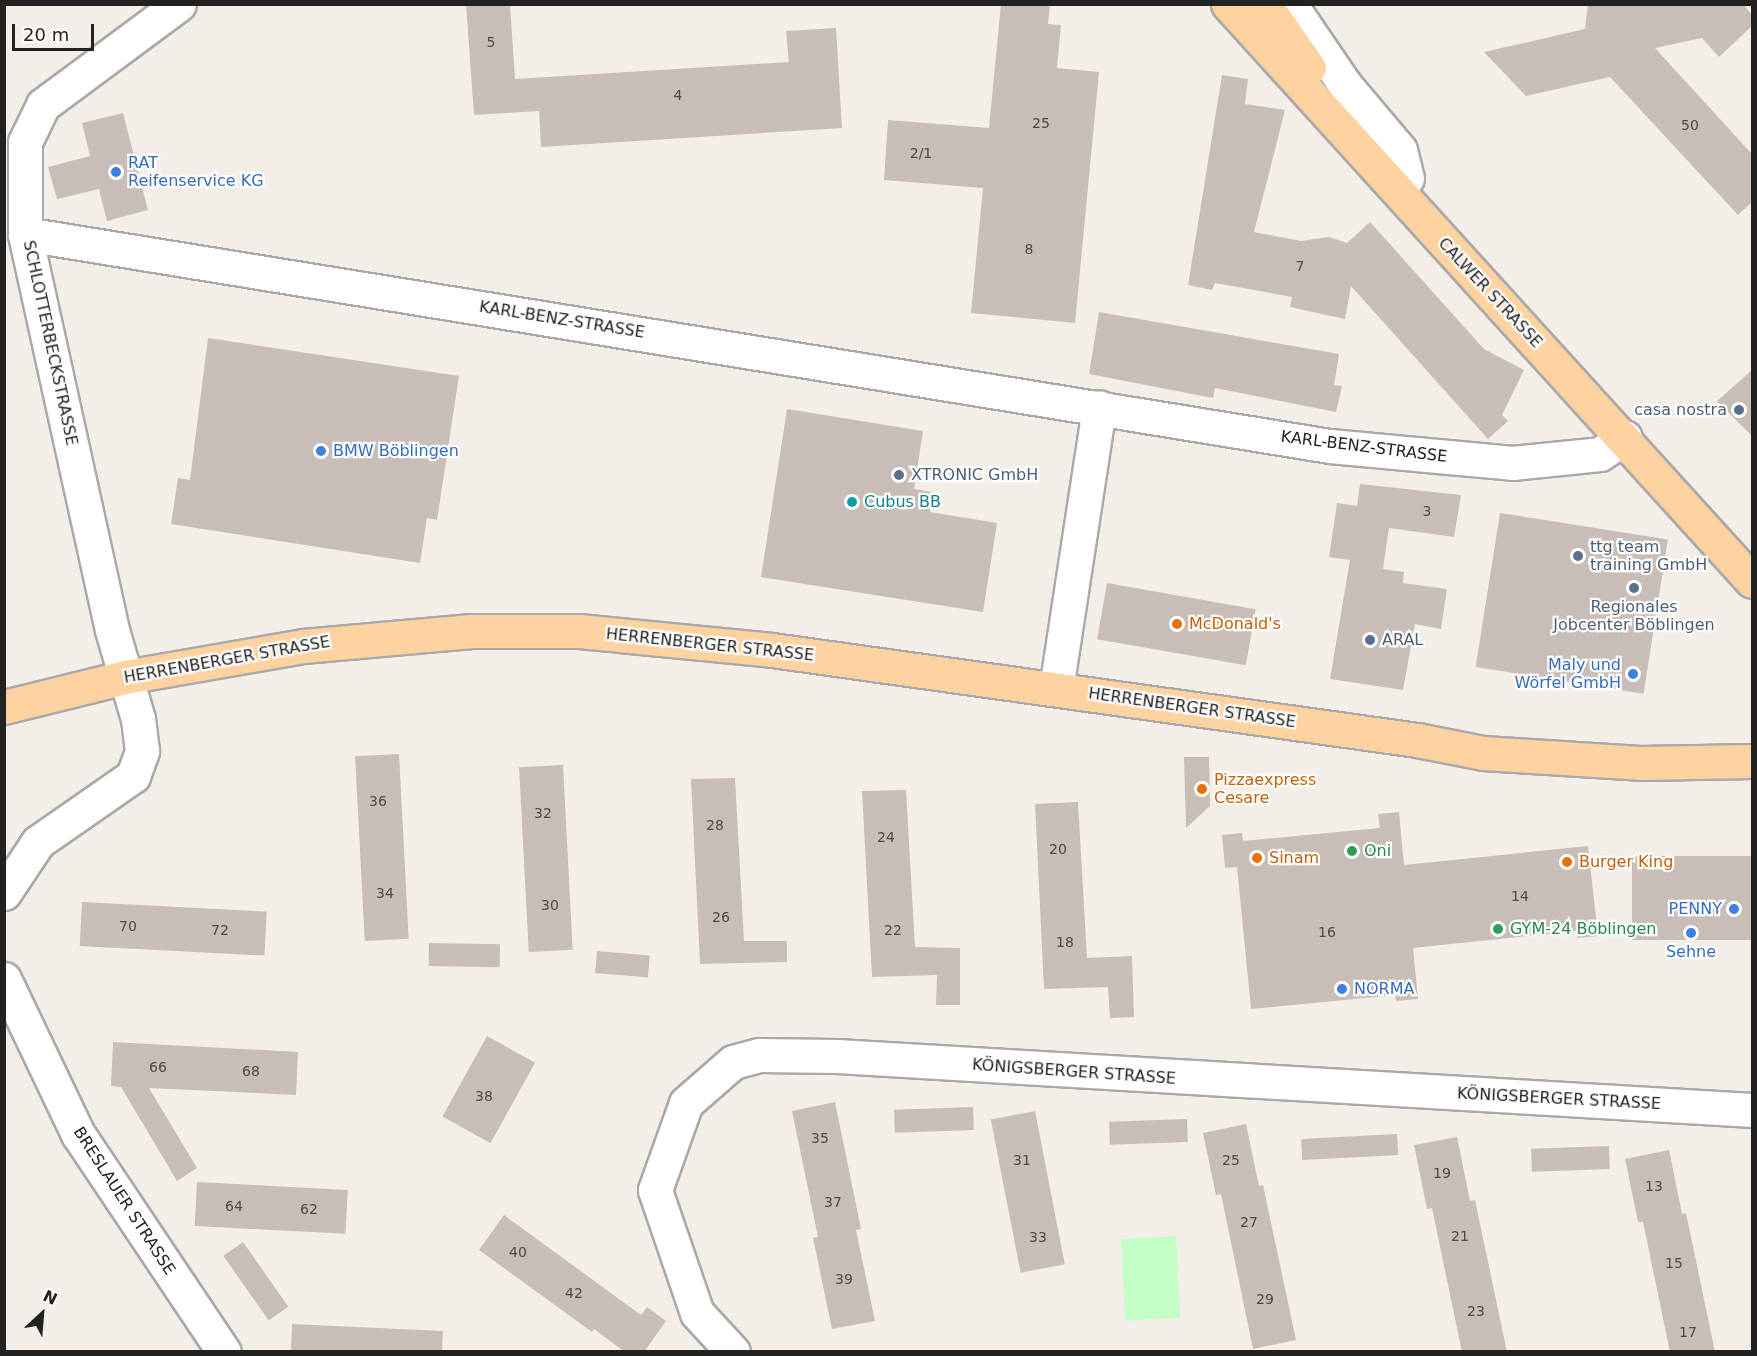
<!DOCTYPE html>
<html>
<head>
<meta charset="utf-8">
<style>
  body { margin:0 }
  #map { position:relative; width:1757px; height:1356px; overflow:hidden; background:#f3efe8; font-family:"DejaVu Sans",sans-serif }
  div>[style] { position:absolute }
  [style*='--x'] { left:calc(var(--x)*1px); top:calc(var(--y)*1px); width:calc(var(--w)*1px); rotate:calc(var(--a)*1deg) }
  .park>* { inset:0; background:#c4fec7; transform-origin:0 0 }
  .building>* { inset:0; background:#c8beb7; transform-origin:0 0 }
  .roads { filter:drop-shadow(2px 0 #a9a9a9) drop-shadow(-2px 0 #a9a9a9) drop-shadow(0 2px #a9a9a9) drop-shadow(0 -2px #a9a9a9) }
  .minor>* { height:33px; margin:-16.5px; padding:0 16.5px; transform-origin:16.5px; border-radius:16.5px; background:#fff }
  .major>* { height:33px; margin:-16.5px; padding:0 16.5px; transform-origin:16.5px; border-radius:16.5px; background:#ffd3a1 }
  .dots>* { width:16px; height:16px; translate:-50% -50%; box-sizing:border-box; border:3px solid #fff; border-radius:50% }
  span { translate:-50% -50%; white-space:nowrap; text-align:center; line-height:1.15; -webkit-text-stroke:4.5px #fff; paint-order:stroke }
  .number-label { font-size:14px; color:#4c4947 }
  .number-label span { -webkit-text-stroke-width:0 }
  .shop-label { font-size:16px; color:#366cbe }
  .left { translate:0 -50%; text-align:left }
  .right { translate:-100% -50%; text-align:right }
  .street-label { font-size:16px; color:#222 }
  .service-label { font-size:16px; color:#4e5e75 }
  .culture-label { font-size:16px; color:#0d838f }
  .food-label { font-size:16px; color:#c56008 }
  .leisure-label { font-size:16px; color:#27864d }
  .frame { position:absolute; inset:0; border:6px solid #222; pointer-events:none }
  .north { position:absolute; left:12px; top:1284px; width:60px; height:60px; -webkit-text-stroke:4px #fff; paint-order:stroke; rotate:26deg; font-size:16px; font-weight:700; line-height:24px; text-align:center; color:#222 }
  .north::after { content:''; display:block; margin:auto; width:21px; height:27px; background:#222; clip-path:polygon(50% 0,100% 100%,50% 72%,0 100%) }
  .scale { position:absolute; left:12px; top:24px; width:82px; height:27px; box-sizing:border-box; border:3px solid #222; border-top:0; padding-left:8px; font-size:18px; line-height:21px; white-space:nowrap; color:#222; -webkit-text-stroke:4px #fff; paint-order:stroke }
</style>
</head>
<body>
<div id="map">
  <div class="park">
    <i style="left:1176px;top:1236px;width:82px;height:55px;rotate:87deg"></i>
  </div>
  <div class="building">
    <i style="clip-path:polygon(466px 4px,510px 4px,515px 79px,789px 62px,786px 31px,836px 28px,842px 128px,541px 147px,539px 111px,474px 115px)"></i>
    <i style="clip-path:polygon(1001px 4px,1050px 4px,1048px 24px,1061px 25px,1057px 68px,1099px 72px,1075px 323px,971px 313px,983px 188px,884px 180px,888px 120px,989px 128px)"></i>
    <i style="clip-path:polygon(1588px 4px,1743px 4px,1752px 15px,1752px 26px,1719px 57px,1702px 38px,1655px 48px,1752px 154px,1752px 202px,1738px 215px,1610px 77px,1526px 96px,1484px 52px,1585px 29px)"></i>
    <i style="clip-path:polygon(1222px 75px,1248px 79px,1245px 104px,1285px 110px,1254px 232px,1301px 241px,1329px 237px,1347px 243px,1370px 222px,1484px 349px,1524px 370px,1502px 415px,1508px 421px,1488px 439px,1351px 286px,1345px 319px,1290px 307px,1292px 297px,1215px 283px,1212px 290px,1188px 285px)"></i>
    <i style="clip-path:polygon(123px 113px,148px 210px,107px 221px,99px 189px,57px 199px,48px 167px,90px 156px,82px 123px)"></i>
    <i style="clip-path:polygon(1099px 312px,1339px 354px,1334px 385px,1342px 386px,1336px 412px,1215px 388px,1213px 398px,1089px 374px)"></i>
    <i style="clip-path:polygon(208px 338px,459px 376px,437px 520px,427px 518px,420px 563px,171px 524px,178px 478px,190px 480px)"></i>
    <i style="clip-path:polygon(1752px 370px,1752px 436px,1717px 401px)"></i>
    <i style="clip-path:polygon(787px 409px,923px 431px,914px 489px,932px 492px,930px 512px,997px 523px,983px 612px,761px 577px)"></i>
    <i style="clip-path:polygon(1360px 484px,1461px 495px,1454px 537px,1389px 528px,1383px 569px,1404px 572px,1403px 583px,1447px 589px,1441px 629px,1415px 624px,1403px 690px,1330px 679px,1350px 560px,1329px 557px,1337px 503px,1357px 506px)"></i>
    <i style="left:1500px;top:513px;width:170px;height:156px;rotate:9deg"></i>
    <i style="left:1107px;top:583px;width:151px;height:57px;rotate:10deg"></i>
    <i style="left:399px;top:754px;width:185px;height:44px;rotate:87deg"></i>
    <i style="clip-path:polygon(1184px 757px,1209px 757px,1210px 806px,1186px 828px)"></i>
    <i style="left:563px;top:765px;width:185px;height:44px;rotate:87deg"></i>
    <i style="clip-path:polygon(735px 778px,744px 941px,787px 941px,787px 962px,700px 964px,691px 779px)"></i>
    <i style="clip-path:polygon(906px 790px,915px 947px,960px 948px,960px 1005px,936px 1005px,937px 975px,872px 977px,862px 791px)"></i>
    <i style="clip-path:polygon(1078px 802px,1087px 958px,1132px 956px,1134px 1017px,1110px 1018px,1108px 987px,1044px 989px,1035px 804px)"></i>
    <i style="clip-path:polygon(1399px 812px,1404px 865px,1588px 846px,1598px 936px,1577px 938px,1576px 931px,1413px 948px,1418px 999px,1396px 1001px,1395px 995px,1251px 1009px,1237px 867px,1225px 868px,1222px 835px,1242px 833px,1243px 841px,1380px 828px,1378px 814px)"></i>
    <i style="left:1752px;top:856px;width:84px;height:120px;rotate:90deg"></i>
    <i style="left:82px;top:902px;width:185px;height:44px;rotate:3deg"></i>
    <i style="left:429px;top:943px;width:71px;height:23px;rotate:1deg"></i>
    <i style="left:597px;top:951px;width:53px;height:22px;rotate:5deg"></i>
    <i style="left:487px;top:1036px;width:55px;height:92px;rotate:29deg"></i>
    <i style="clip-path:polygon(113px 1042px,298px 1052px,296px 1095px,149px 1088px,197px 1168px,177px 1181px,121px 1087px,111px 1086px)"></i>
    <i style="clip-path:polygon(835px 1102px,861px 1229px,856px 1230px,875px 1321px,832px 1329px,813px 1238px,818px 1237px,792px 1111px)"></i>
    <i style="left:973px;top:1107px;width:23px;height:79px;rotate:88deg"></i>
    <i style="left:1035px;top:1111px;width:156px;height:45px;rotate:79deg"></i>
    <i style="left:1187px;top:1119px;width:23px;height:78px;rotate:88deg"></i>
    <i style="clip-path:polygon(1246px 1124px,1259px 1186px,1263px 1185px,1296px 1340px,1253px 1349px,1221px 1194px,1216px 1195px,1203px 1133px)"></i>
    <i style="left:1397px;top:1134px;width:21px;height:96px;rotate:87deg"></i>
    <i style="clip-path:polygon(1457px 1137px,1470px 1201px,1475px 1200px,1507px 1352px,1462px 1352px,1432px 1208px,1427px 1209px,1414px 1145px)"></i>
    <i style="left:1609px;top:1146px;width:23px;height:78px;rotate:88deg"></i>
    <i style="clip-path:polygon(1669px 1150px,1682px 1214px,1686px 1213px,1715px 1352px,1670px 1352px,1643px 1222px,1638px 1222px,1625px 1159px)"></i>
    <i style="left:197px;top:1182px;width:151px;height:44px;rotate:3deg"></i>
    <i style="clip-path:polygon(504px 1215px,641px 1315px,647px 1307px,666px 1321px,644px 1352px,625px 1352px,594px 1329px,592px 1332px,479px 1250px)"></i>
    <i style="left:243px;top:1242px;width:79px;height:24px;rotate:55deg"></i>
    <i style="clip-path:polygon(292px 1324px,443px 1331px,442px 1352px,291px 1352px)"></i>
  </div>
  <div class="roads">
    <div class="minor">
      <i style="--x:1290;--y:4;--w:98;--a:55.8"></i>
      <i style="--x:1345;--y:85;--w:85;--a:49.8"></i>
      <i style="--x:1400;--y:150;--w:29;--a:76"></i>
      <i style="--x:25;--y:234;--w:1322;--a:9.23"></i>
      <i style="--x:1330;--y:446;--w:183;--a:5.3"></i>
      <i style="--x:1512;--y:463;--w:88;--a:-5.8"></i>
      <i style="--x:1600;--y:454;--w:30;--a:-34"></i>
      <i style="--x:1056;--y:689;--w:285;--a:-81.3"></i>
      <i style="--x:4;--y:893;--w:61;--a:-56.3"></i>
      <i style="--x:38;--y:842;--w:116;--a:-34.8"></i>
      <i style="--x:133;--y:776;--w:27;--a:-70"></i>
      <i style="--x:142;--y:751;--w:32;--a:-97"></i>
      <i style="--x:138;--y:719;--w:93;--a:-106.3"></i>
      <i style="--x:112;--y:630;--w:405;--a:-102.4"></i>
      <i style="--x:25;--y:234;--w:92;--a:-90"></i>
      <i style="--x:25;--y:142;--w:41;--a:-64.1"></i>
      <i style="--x:43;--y:105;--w:169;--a:-36.6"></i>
      <i style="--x:4;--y:979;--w:172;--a:64.5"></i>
      <i style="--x:78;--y:1134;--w:262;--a:56.2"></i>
      <i style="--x:733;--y:1352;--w:53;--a:-132.7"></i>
      <i style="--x:697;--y:1313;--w:130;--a:-108.9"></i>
      <i style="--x:655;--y:1190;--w:92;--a:-70.4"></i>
      <i style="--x:686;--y:1103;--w:62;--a:-41.1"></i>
      <i style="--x:733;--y:1062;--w:27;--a:-15"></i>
      <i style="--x:759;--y:1055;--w:78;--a:0.7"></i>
      <i style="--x:837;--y:1056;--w:917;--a:3.38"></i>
    </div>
    <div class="major">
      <i style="--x:1228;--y:4;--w:779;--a:47.76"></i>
      <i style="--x:1264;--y:4;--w:78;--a:54.9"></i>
      <i style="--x:4;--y:707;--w:125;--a:-13.9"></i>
      <i style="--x:125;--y:677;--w:181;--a:-9.9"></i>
      <i style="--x:303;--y:646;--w:169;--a:-5.1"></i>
      <i style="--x:471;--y:631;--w:108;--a:0"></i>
      <i style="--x:579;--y:631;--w:194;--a:5.6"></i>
      <i style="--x:772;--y:650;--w:651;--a:7.94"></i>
      <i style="--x:1417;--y:740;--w:67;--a:11.1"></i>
      <i style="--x:1483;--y:753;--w:157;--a:3.6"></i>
      <i style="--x:1640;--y:763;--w:112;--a:-1"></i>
    </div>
  </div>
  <div class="dots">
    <i style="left:116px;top:172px;background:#3f7fe0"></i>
    <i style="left:1739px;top:410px;background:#5c6f8a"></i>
    <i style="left:321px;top:451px;background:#3f7fe0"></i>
    <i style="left:899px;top:475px;background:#5c6f8a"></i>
    <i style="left:852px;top:502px;background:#0f9aa8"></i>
    <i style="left:1578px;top:556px;background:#5c6f8a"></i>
    <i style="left:1634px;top:588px;background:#5c6f8a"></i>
    <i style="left:1177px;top:624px;background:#e8710a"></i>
    <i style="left:1370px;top:640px;background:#5c6f8a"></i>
    <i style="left:1633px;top:674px;background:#3f7fe0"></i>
    <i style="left:1202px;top:789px;background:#e8710a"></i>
    <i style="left:1352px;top:851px;background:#2e9e5b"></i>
    <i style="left:1257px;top:858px;background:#e8710a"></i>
    <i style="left:1567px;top:862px;background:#e8710a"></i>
    <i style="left:1734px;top:909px;background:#3f7fe0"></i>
    <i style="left:1498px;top:929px;background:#2e9e5b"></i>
    <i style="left:1691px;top:933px;background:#3f7fe0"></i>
    <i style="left:1342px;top:989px;background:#3f7fe0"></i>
  </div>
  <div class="number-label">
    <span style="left:491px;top:42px">5</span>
    <span style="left:678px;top:95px">4</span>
    <span style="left:1041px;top:123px">25</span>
    <span style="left:1690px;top:125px">50</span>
    <span style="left:921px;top:153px">2/1</span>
    <span style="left:1029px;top:249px">8</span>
    <span style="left:1300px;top:266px">7</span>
    <span style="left:1427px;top:511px">3</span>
    <span style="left:378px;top:801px">36</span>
    <span style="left:543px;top:813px">32</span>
    <span style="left:715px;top:825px">28</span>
    <span style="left:886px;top:837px">24</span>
    <span style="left:1058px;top:849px">20</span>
    <span style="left:385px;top:893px">34</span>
    <span style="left:1520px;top:896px">14</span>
    <span style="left:550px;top:905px">30</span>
    <span style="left:721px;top:917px">26</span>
    <span style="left:128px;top:926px">70</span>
    <span style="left:220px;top:930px">72</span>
    <span style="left:893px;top:930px">22</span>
    <span style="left:1327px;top:932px">16</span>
    <span style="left:1065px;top:942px">18</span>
    <span style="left:158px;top:1067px">66</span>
    <span style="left:251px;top:1071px">68</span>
    <span style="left:484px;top:1096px">38</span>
    <span style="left:820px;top:1138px">35</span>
    <span style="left:1022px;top:1160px">31</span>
    <span style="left:1231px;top:1160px">25</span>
    <span style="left:1442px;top:1173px">19</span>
    <span style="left:1654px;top:1186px">13</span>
    <span style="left:833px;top:1202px">37</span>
    <span style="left:234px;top:1206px">64</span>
    <span style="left:309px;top:1209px">62</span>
    <span style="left:1249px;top:1222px">27</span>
    <span style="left:1460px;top:1236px">21</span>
    <span style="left:1038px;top:1237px">33</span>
    <span style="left:518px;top:1252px">40</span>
    <span style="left:1674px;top:1263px">15</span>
    <span style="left:844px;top:1279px">39</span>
    <span style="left:574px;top:1293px">42</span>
    <span style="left:1265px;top:1299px">29</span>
    <span style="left:1476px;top:1311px">23</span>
    <span style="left:1688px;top:1332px">17</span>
  </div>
  <div class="shop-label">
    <span class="left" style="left:128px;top:172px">RAT<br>Reifenservice KG</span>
    <span class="left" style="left:333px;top:451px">BMW Böblingen</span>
    <span class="right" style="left:1621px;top:674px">Maly und<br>Wörfel GmbH</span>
    <span class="right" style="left:1722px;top:909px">PENNY</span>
    <span style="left:1691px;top:952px">Sehne</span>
    <span class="left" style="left:1354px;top:989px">NORMA</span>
  </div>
  <div class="street-label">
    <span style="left:1490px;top:293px;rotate:47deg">CALWER STRASSE</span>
    <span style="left:562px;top:320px;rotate:9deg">KARL-BENZ-STRASSE</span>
    <span style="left:50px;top:343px;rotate:78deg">SCHLOTTERBECKSTRASSE</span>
    <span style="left:1364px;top:447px;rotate:7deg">KARL-BENZ-STRASSE</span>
    <span style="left:710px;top:645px;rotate:6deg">HERRENBERGER STRASSE</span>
    <span style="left:227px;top:660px;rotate:-10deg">HERRENBERGER STRASSE</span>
    <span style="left:1192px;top:708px;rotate:8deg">HERRENBERGER STRASSE</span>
    <span style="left:1074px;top:1072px;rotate:4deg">KÖNIGSBERGER STRASSE</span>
    <span style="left:1559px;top:1099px;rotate:3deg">KÖNIGSBERGER STRASSE</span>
    <span style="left:124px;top:1201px;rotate:57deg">BRESLAUER STRASSE</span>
  </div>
  <div class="service-label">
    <span class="right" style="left:1727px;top:410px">casa nostra</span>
    <span class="left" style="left:911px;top:475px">XTRONIC GmbH</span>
    <span class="left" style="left:1590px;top:556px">ttg team<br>training GmbH</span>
    <span style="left:1634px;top:616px">Regionales<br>Jobcenter Böblingen</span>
    <span class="left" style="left:1382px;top:640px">ARAL</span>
  </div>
  <div class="culture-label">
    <span class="left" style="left:864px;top:502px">Cubus BB</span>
  </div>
  <div class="food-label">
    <span class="left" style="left:1189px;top:624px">McDonald's</span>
    <span class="left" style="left:1214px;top:789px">Pizzaexpress<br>Cesare</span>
    <span class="left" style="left:1269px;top:858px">Sinam</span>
    <span class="left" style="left:1579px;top:862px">Burger King</span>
  </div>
  <div class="leisure-label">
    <span class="left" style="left:1364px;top:851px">Oni</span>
    <span class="left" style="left:1510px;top:929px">GYM-24 Böblingen</span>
  </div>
  <div class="frame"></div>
  <div class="north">N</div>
  <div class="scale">20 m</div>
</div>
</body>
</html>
